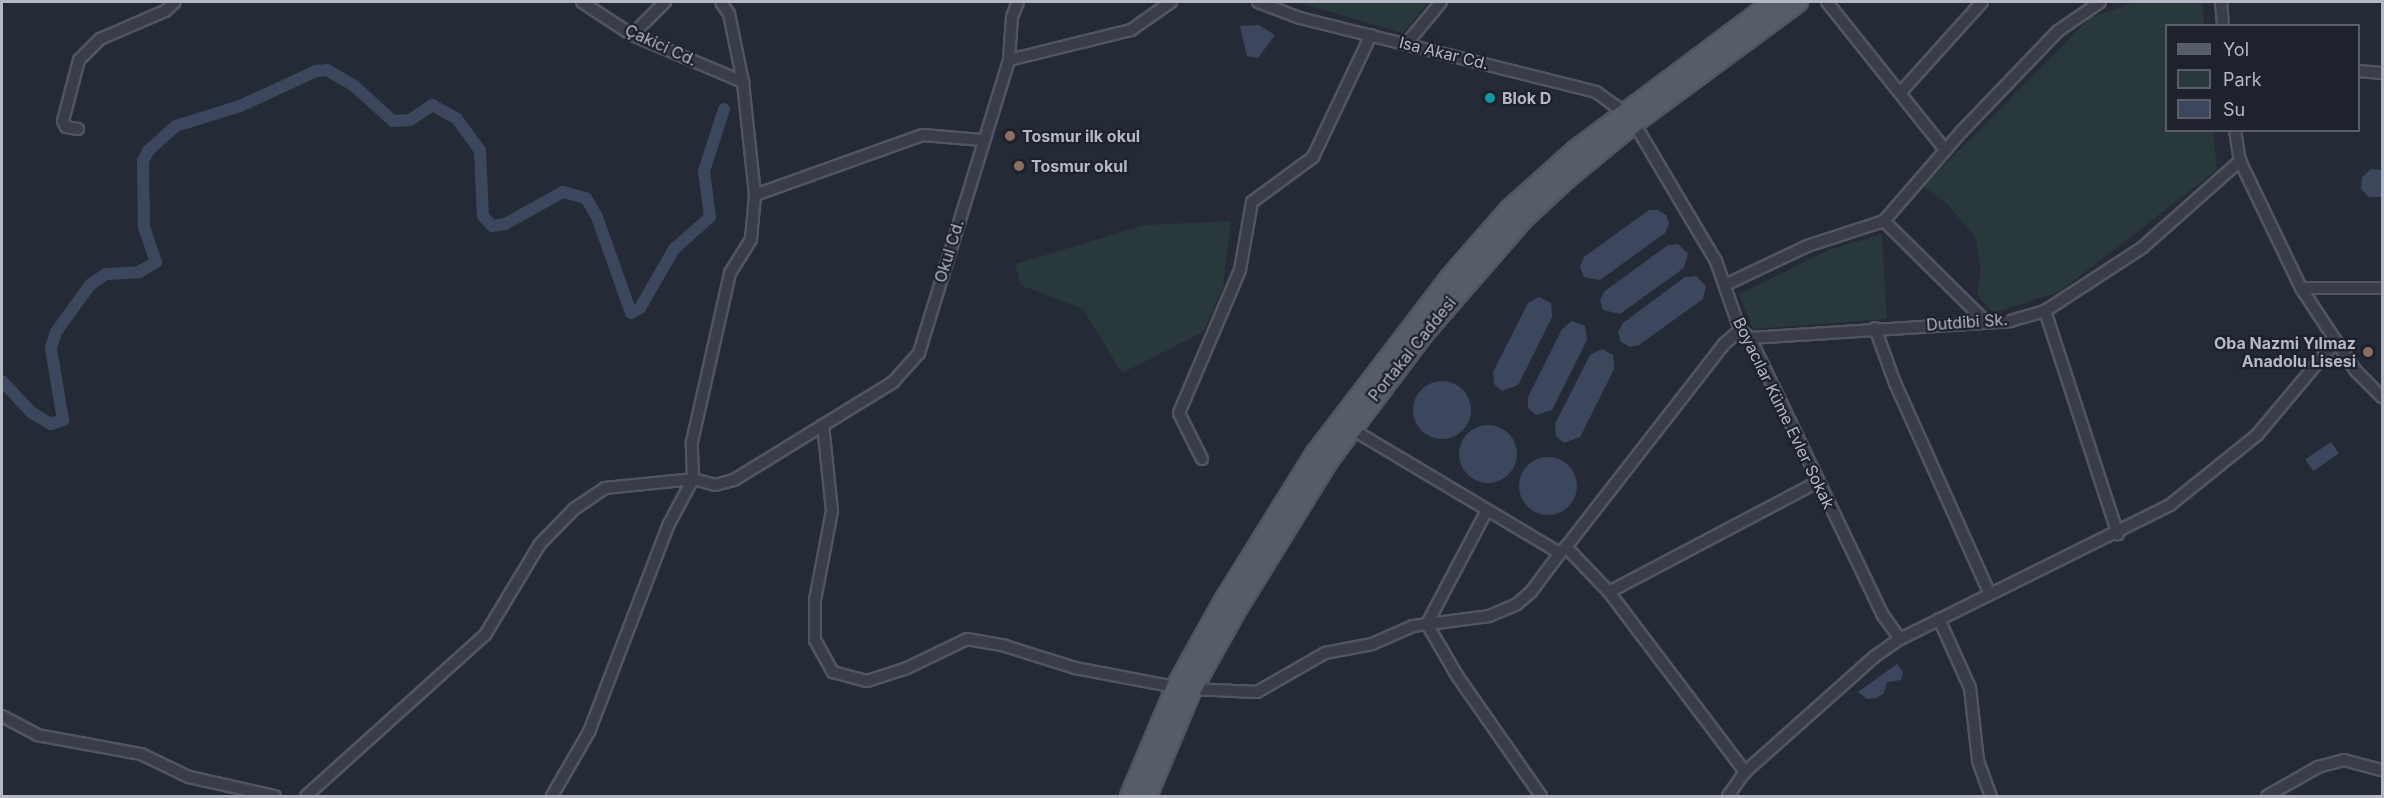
<!DOCTYPE html>
<html>
<head>
<meta charset="utf-8">
<style>
  body { margin:0 }
  #map { position:relative; width:2384px; height:798px; overflow:hidden; background:#252a37; font-family:Inter,sans-serif }
  div>[style] { position:absolute }
  [style*='--x'] { left:calc(var(--x)*1px); top:calc(var(--y)*1px); width:calc(var(--w)*1px); rotate:calc(var(--a)*1deg) }
  .green>* { inset:0; background:#29383b }
  .water>* { inset:0; background:#3c475e; transform-origin:0 0 }
  .round { border-radius:50% }
  .canal>* { height:12px; margin:-6px; padding:0 6px; transform-origin:6px; border-radius:6px; background:#3c475e }
  .roads { filter:drop-shadow(2px 0 #505560) drop-shadow(-2px 0 #505560) drop-shadow(0 2px #505560) drop-shadow(0 -2px #505560) }
  .minor>* { height:10px; margin:-5px; padding:0 5px; transform-origin:5px; border-radius:5px; background:#383d48 }
  .primary>* { height:18px; margin:-9px; padding:0 9px; transform-origin:9px; border-radius:9px; background:#565c68 }
  .dots>* { width:16px; height:16px; translate:-50% -50%; box-sizing:border-box; border:3px solid #1d222d; border-radius:50% }
  span { translate:-50% -50%; white-space:nowrap; text-align:center; line-height:1.15; -webkit-text-stroke:4.5px #1d222d; paint-order:stroke }
  .street-label { font-size:16px; color:#b3b8c4 }
  .poi-label { font-size:16px; color:#b3b8c4; font-weight:700 }
  .left { translate:0 -50%; text-align:left }
  .right { translate:-100% -50%; text-align:right }
  .frame { position:absolute; inset:0; border:3px solid #b3b8c4; pointer-events:none }
  .legend { position:absolute; left:2165px; top:24px; width:195px; height:108px; box-sizing:border-box; background:#1d222d; border:2px solid #595e69; margin:0; padding:8px 10px; list-style:none; font-size:18px; color:#b3b8c4 }
  .legend li { display:flex; align-items:center; gap:12px; height:30px }
  .legend b { width:30px; border:2px solid #595e69 }
</style>
</head>
<body>
<div id="map">
  <div class="green">
    <i style="clip-path:polygon(1296px 2px,1429px 2px,1403px 33px)"></i>
    <i style="clip-path:polygon(2135px 2px,2202px 2px,2204px 25px,2166px 26px,2166px 130px,2213px 131px,2217px 170px,2059px 292px,1993px 313px,1977px 294px,1981px 272px,1976px 238px,1948px 205px,1924px 186px,2091px 17px)"></i>
    <i style="clip-path:polygon(1231px 221px,1223px 287px,1203px 332px,1122px 373px,1083px 309px,1020px 285px,1016px 264px,1145px 225px)"></i>
    <i style="clip-path:polygon(1882px 234px,1887px 319px,1753px 329px,1739px 294px,1831px 249px)"></i>
  </div>
  <div class="water">
    <i style="clip-path:polygon(1259px 25px,1275px 35px,1258px 58px,1247px 56px,1240px 26px)"></i>
    <i style="clip-path:polygon(2371px 169px,2382px 170px,2382px 197px,2369px 197px,2361px 189px,2362px 177px)"></i>
    <i style="clip-path:polygon(1649px 210px,1658px 210px,1666px 215px,1669px 224px,1665px 233px,1600px 280px,1584px 277px,1580px 267px,1584px 257px)"></i>
    <i style="clip-path:polygon(1678px 244px,1688px 254px,1684px 268px,1620px 314px,1603px 310px,1600px 300px,1605px 291px,1668px 245px)"></i>
    <i style="clip-path:polygon(1696px 276px,1706px 286px,1703px 299px,1639px 345px,1630px 347px,1621px 342px,1618px 332px,1623px 323px,1685px 277px)"></i>
    <i style="clip-path:polygon(1539px 297px,1551px 303px,1552px 317px,1518px 385px,1502px 391px,1494px 384px,1493px 372px,1528px 303px)"></i>
    <i style="clip-path:polygon(1572px 321px,1585px 326px,1587px 340px,1552px 410px,1536px 415px,1528px 408px,1528px 397px,1562px 329px)"></i>
    <i style="clip-path:polygon(1602px 349px,1613px 355px,1614px 369px,1580px 437px,1564px 443px,1556px 436px,1555px 424px,1590px 355px)"></i>
    <i class="round" style="left:1413px;top:381px;width:58px;height:58px"></i>
    <i class="round" style="left:1459px;top:425px;width:58px;height:58px"></i>
    <i style="left:2331px;top:442px;width:14px;height:31px;rotate:56deg"></i>
    <i class="round" style="left:1519px;top:457px;width:58px;height:58px"></i>
    <i style="clip-path:polygon(1897px 664px,1903px 672px,1901px 680px,1887px 682px,1884px 693px,1877px 698px,1867px 699px,1858px 692px)"></i>
  </div>
  <div class="canal">
    <i style="--x:2;--y:381;--w:44;--a:46.8"></i>
    <i style="--x:32;--y:413;--w:22;--a:30"></i>
    <i style="--x:51;--y:424;--w:13;--a:-18"></i>
    <i style="--x:63;--y:420;--w:73;--a:-99.5"></i>
    <i style="--x:51;--y:348;--w:17;--a:-73"></i>
    <i style="--x:56;--y:332;--w:58;--a:-54.1"></i>
    <i style="--x:90;--y:285;--w:19;--a:-35"></i>
    <i style="--x:106;--y:274;--w:33;--a:-3"></i>
    <i style="--x:139;--y:272;--w:20;--a:-30"></i>
    <i style="--x:156;--y:262;--w:36;--a:-109"></i>
    <i style="--x:144;--y:228;--w:67;--a:-90.9"></i>
    <i style="--x:143;--y:161;--w:11;--a:-63"></i>
    <i style="--x:148;--y:151;--w:38;--a:-42"></i>
    <i style="--x:176;--y:126;--w:67;--a:-17.4"></i>
    <i style="--x:240;--y:106;--w:84;--a:-24.7"></i>
    <i style="--x:316;--y:71;--w:11;--a:-5"></i>
    <i style="--x:327;--y:70;--w:30;--a:30"></i>
    <i style="--x:353;--y:85;--w:54;--a:42"></i>
    <i style="--x:393;--y:121;--w:17;--a:-3"></i>
    <i style="--x:410;--y:120;--w:27;--a:-34"></i>
    <i style="--x:432;--y:105;--w:29;--a:29"></i>
    <i style="--x:457;--y:119;--w:39;--a:54"></i>
    <i style="--x:480;--y:151;--w:65;--a:87.4"></i>
    <i style="--x:483;--y:216;--w:13;--a:48"></i>
    <i style="--x:492;--y:226;--w:13;--a:-9"></i>
    <i style="--x:505;--y:224;--w:66;--a:-28.9"></i>
    <i style="--x:563;--y:192;--w:24;--a:15"></i>
    <i style="--x:586;--y:198;--w:22;--a:60"></i>
    <i style="--x:597;--y:217;--w:102;--a:70.5"></i>
    <i style="--x:631;--y:313;--w:10;--a:-29"></i>
    <i style="--x:640;--y:308;--w:68;--a:-60"></i>
    <i style="--x:674;--y:249;--w:48;--a:-41.6"></i>
    <i style="--x:710;--y:217;--w:46;--a:-97.4"></i>
    <i style="--x:704;--y:171;--w:65;--a:-72.1"></i>
  </div>
  <div class="roads">
    <div class="minor">
      <i style="--x:582;--y:2;--w:60;--a:33.4"></i>
      <i style="--x:632;--y:35;--w:121;--a:22.9"></i>
      <i style="--x:1258;--y:2;--w:45;--a:20.9"></i>
      <i style="--x:1300;--y:18;--w:305;--a:14"></i>
      <i style="--x:1596;--y:92;--w:36;--a:36"></i>
      <i style="--x:1827;--y:2;--w:189;--a:51.4"></i>
      <i style="--x:2221;--y:2;--w:24;--a:85"></i>
      <i style="--x:632;--y:35;--w:47;--a:-45"></i>
      <i style="--x:1407;--y:43;--w:53;--a:-50.3"></i>
      <i style="--x:1009;--y:60;--w:43;--a:-86"></i>
      <i style="--x:1012;--y:17;--w:16;--a:-68"></i>
      <i style="--x:2358;--y:71;--w:24;--a:5"></i>
      <i style="--x:1901;--y:92;--w:121;--a:-48"></i>
      <i style="--x:1634;--y:123;--w:161;--a:59.3"></i>
      <i style="--x:1716;--y:261;--w:73;--a:70.8"></i>
      <i style="--x:1740;--y:330;--w:13;--a:39"></i>
      <i style="--x:1750;--y:338;--w:306;--a:64.4"></i>
      <i style="--x:1882;--y:614;--w:31;--a:54"></i>
      <i style="--x:78;--y:129;--w:12;--a:-171"></i>
      <i style="--x:66;--y:127;--w:7;--a:-117"></i>
      <i style="--x:63;--y:121;--w:63;--a:-75.3"></i>
      <i style="--x:79;--y:60;--w:30;--a:-45"></i>
      <i style="--x:100;--y:39;--w:71;--a:-23.3"></i>
      <i style="--x:165;--y:11;--w:13;--a:-42"></i>
      <i style="--x:2235;--y:130;--w:31;--a:81"></i>
      <i style="--x:2240;--y:161;--w:141;--a:64.3"></i>
      <i style="--x:2301;--y:288;--w:100;--a:56.5"></i>
      <i style="--x:2356;--y:371;--w:37;--a:45"></i>
      <i style="--x:755;--y:195;--w:178;--a:-19.7"></i>
      <i style="--x:923;--y:135;--w:59;--a:4.8"></i>
      <i style="--x:1884;--y:221;--w:144;--a:44.7"></i>
      <i style="--x:1725;--y:285;--w:91;--a:-25.4"></i>
      <i style="--x:1807;--y:246;--w:81;--a:-18"></i>
      <i style="--x:1884;--y:221;--w:119;--a:-49.1"></i>
      <i style="--x:1962;--y:131;--w:139;--a:-46.2"></i>
      <i style="--x:2058;--y:31;--w:51;--a:-34.6"></i>
      <i style="--x:2301;--y:288;--w:81;--a:0"></i>
      <i style="--x:2045;--y:311;--w:235;--a:71.9"></i>
      <i style="--x:1875;--y:328;--w:59;--a:70"></i>
      <i style="--x:1895;--y:383;--w:231;--a:65.8"></i>
      <i style="--x:1750;--y:338;--w:261;--a:-3.7"></i>
      <i style="--x:2010;--y:321;--w:36;--a:-16"></i>
      <i style="--x:2045;--y:311;--w:117;--a:-33.1"></i>
      <i style="--x:2143;--y:247;--w:130;--a:-41.6"></i>
      <i style="--x:823;--y:425;--w:86;--a:84"></i>
      <i style="--x:832;--y:511;--w:91;--a:100.8"></i>
      <i style="--x:815;--y:600;--w:40;--a:90"></i>
      <i style="--x:815;--y:640;--w:37;--a:61"></i>
      <i style="--x:833;--y:672;--w:35;--a:15"></i>
      <i style="--x:867;--y:681;--w:40;--a:-18"></i>
      <i style="--x:905;--y:669;--w:69;--a:-25.8"></i>
      <i style="--x:967;--y:639;--w:39;--a:10"></i>
      <i style="--x:1005;--y:646;--w:73;--a:17.4"></i>
      <i style="--x:1075;--y:668;--w:103;--a:10.7"></i>
      <i style="--x:1350;--y:428;--w:244;--a:30.8"></i>
      <i style="--x:1560;--y:553;--w:8;--a:-45"></i>
      <i style="--x:1566;--y:547;--w:62;--a:46.3"></i>
      <i style="--x:1609;--y:592;--w:226;--a:52.9"></i>
      <i style="--x:1202;--y:459;--w:51;--a:-116.6"></i>
      <i style="--x:1179;--y:413;--w:155;--a:-66.9"></i>
      <i style="--x:1240;--y:270;--w:69;--a:-80"></i>
      <i style="--x:1252;--y:202;--w:76;--a:-36.4"></i>
      <i style="--x:1313;--y:157;--w:135;--a:-64.6"></i>
      <i style="--x:1486;--y:512;--w:127;--a:117.8"></i>
      <i style="--x:1427;--y:624;--w:61;--a:59.7"></i>
      <i style="--x:1458;--y:677;--w:145;--a:55.1"></i>
      <i style="--x:1566;--y:547;--w:257;--a:-52.1"></i>
      <i style="--x:1724;--y:344;--w:21;--a:-41"></i>
      <i style="--x:1609;--y:592;--w:236;--a:-27.8"></i>
      <i style="--x:1939;--y:619;--w:76;--a:65.8"></i>
      <i style="--x:1970;--y:688;--w:73;--a:83.7"></i>
      <i style="--x:1978;--y:761;--w:37;--a:70"></i>
      <i style="--x:1192;--y:689;--w:65;--a:2.6"></i>
      <i style="--x:1257;--y:692;--w:78;--a:-29.8"></i>
      <i style="--x:1325;--y:653;--w:48;--a:-10.8"></i>
      <i style="--x:1372;--y:644;--w:45;--a:-23.7"></i>
      <i style="--x:1413;--y:626;--w:77;--a:-7.5"></i>
      <i style="--x:1489;--y:616;--w:30;--a:-23"></i>
      <i style="--x:1517;--y:604;--w:18;--a:-41"></i>
      <i style="--x:1531;--y:592;--w:49;--a:-53.4"></i>
      <i style="--x:2;--y:716;--w:40;--a:28"></i>
      <i style="--x:37;--y:735;--w:106;--a:10.4"></i>
      <i style="--x:141;--y:754;--w:53;--a:25.6"></i>
      <i style="--x:189;--y:777;--w:88;--a:12.5"></i>
      <i style="--x:306;--y:796;--w:241;--a:-42"></i>
      <i style="--x:485;--y:635;--w:106;--a:-58.9"></i>
      <i style="--x:540;--y:544;--w:49;--a:-45.8"></i>
      <i style="--x:574;--y:509;--w:37;--a:-34"></i>
      <i style="--x:605;--y:488;--w:88;--a:-5.8"></i>
      <i style="--x:693;--y:479;--w:23;--a:15"></i>
      <i style="--x:715;--y:485;--w:20;--a:-15"></i>
      <i style="--x:734;--y:480;--w:187;--a:-31.6"></i>
      <i style="--x:893;--y:382;--w:39;--a:-48"></i>
      <i style="--x:919;--y:353;--w:307;--a:-72.9"></i>
      <i style="--x:1009;--y:60;--w:126;--a:-13.8"></i>
      <i style="--x:1131;--y:30;--w:49;--a:-35"></i>
      <i style="--x:552;--y:796;--w:74;--a:-60"></i>
      <i style="--x:589;--y:732;--w:223;--a:-69"></i>
      <i style="--x:669;--y:524;--w:51;--a:-61.9"></i>
      <i style="--x:693;--y:479;--w:37;--a:-92"></i>
      <i style="--x:692;--y:442;--w:173;--a:-77.3"></i>
      <i style="--x:730;--y:273;--w:40;--a:-58"></i>
      <i style="--x:751;--y:239;--w:44;--a:-84.8"></i>
      <i style="--x:755;--y:195;--w:114;--a:-96.1"></i>
      <i style="--x:743;--y:82;--w:69;--a:-101.6"></i>
      <i style="--x:729;--y:14;--w:14;--a:-124"></i>
      <i style="--x:1728;--y:796;--w:29;--a:-55"></i>
      <i style="--x:1745;--y:772;--w:173;--a:-41.7"></i>
      <i style="--x:1874;--y:657;--w:32;--a:-35"></i>
      <i style="--x:1900;--y:639;--w:301;--a:-26.4"></i>
      <i style="--x:2170;--y:505;--w:112;--a:-38.8"></i>
      <i style="--x:2257;--y:435;--w:123;--a:-50"></i>
      <i style="--x:2267;--y:796;--w:59;--a:-29.6"></i>
      <i style="--x:2318;--y:767;--w:27;--a:-15"></i>
      <i style="--x:2344;--y:760;--w:39;--a:15"></i>
    </div>
    <div class="primary">
      <i style="--x:1130;--y:796;--w:118;--a:-67.1"></i>
      <i style="--x:1176;--y:687;--w:101;--a:-60.9"></i>
      <i style="--x:1225;--y:599;--w:172;--a:-58.1"></i>
      <i style="--x:1316;--y:453;--w:219;--a:-52.6"></i>
      <i style="--x:1449;--y:279;--w:91;--a:-49"></i>
      <i style="--x:1509;--y:210;--w:90;--a:-41.8"></i>
      <i style="--x:1576;--y:150;--w:247;--a:-36.8"></i>
      <i style="--x:1147;--y:796;--w:116;--a:-67.2"></i>
      <i style="--x:1192;--y:689;--w:94;--a:-60.7"></i>
      <i style="--x:1238;--y:607;--w:172;--a:-58.3"></i>
      <i style="--x:1328;--y:461;--w:160;--a:-53.1"></i>
      <i style="--x:1424;--y:333;--w:151;--a:-49"></i>
      <i style="--x:1523;--y:219;--w:59;--a:-42.9"></i>
      <i style="--x:1566;--y:179;--w:88;--a:-39.5"></i>
      <i style="--x:1634;--y:123;--w:204;--a:-36.4"></i>
    </div>
  </div>
  <div class="dots">
    <i style="left:1490px;top:98px;background:#0f9aa8"></i>
    <i style="left:1010px;top:136px;background:#8d6e63"></i>
    <i style="left:1019px;top:166px;background:#8d6e63"></i>
    <i style="left:2368px;top:352px;background:#8d6e63"></i>
  </div>
  <div class="street-label">
    <span style="left:661px;top:45px;rotate:25deg">Çakici Cd.</span>
    <span style="left:1444px;top:53px;rotate:14deg">Isa Akar Cd.</span>
    <span style="left:949px;top:251px;rotate:-73deg">Okul Cd.</span>
    <span style="left:1967px;top:322px;rotate:-4deg">Dutdibi Sk.</span>
    <span style="left:1412px;top:349px;rotate:-51deg">Portakal Caddesi</span>
    <span style="left:1784px;top:413px;rotate:64deg">Boyacılar Küme Evler Sokak</span>
  </div>
  <div class="poi-label">
    <span class="left" style="left:1502px;top:98px">Blok D</span>
    <span class="left" style="left:1022px;top:136px">Tosmur ilk okul</span>
    <span class="left" style="left:1031px;top:166px">Tosmur okul</span>
    <span class="right" style="left:2356px;top:352px">Oba Nazmi Yılmaz<br>Anadolu Lisesi</span>
  </div>
  <div class="frame"></div>
  <ul class="legend">
  <li><b style="height:8px;background:#565c68"></b>Yol</li>
  <li><b style="height:16px;background:#29383b"></b>Park</li>
  <li><b style="height:16px;background:#3c475e"></b>Su</li>
  </ul>
</div>
</body>
</html>
